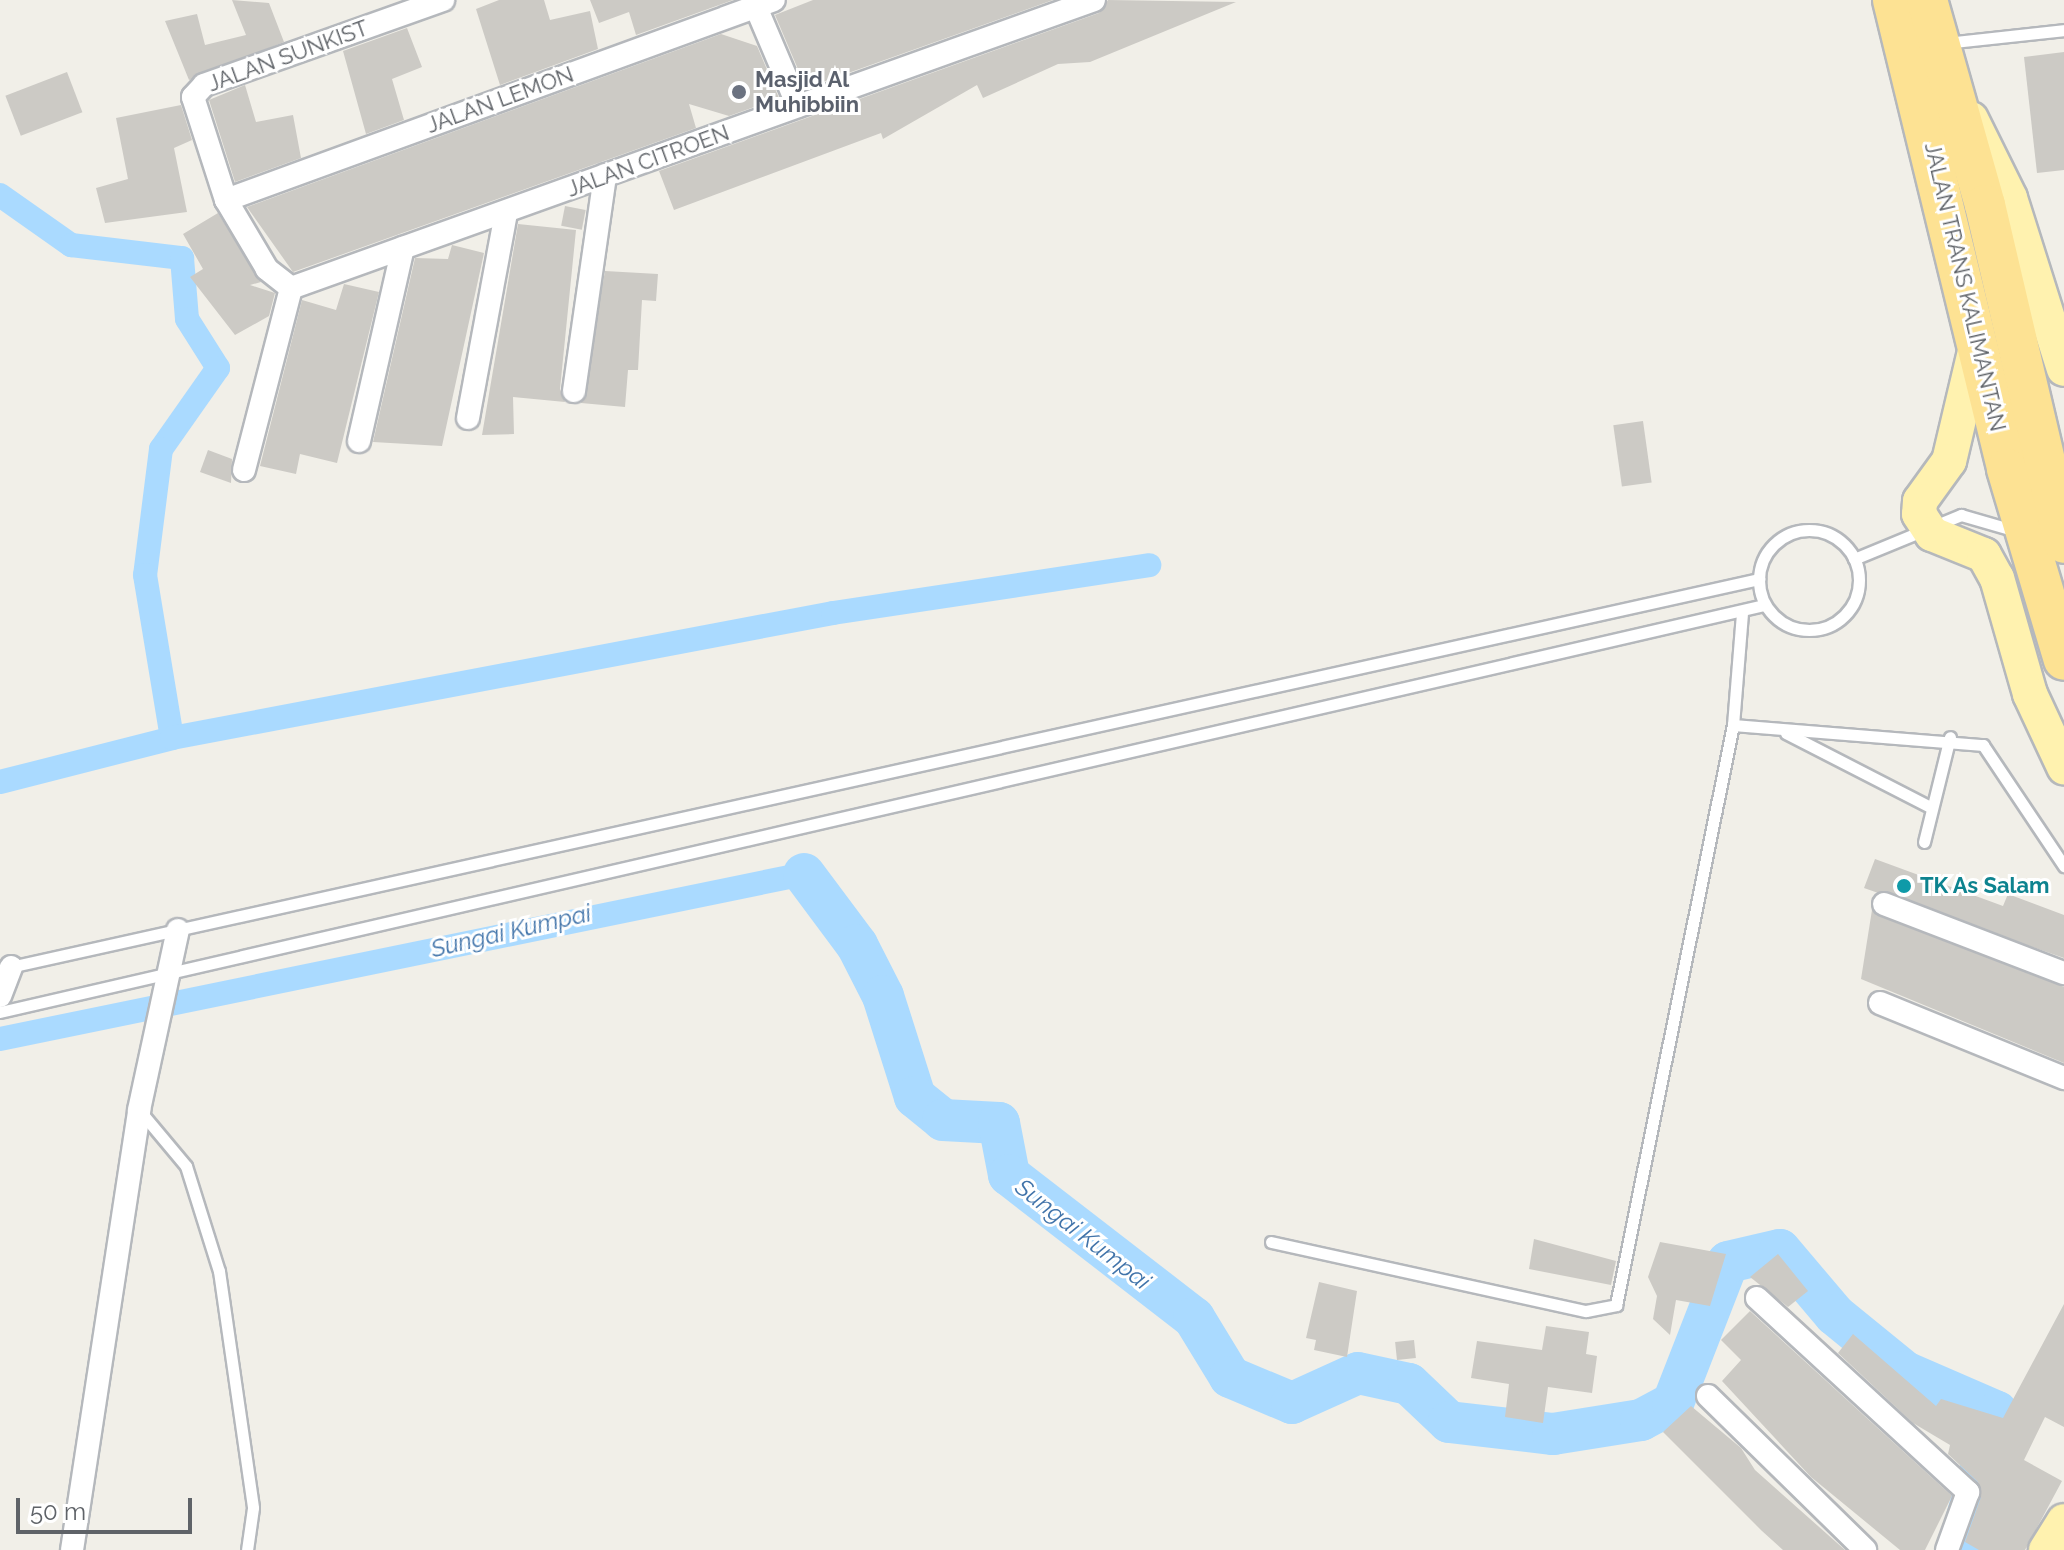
<!DOCTYPE html>
<html>
<head>
<meta charset="utf-8">
<style>
  body { margin:0 }
  #map { position:relative; width:2064px; height:1550px; overflow:hidden; background:#f1efe8; font-family:Raleway,sans-serif }
  div>[style] { position:absolute }
  [style*='--x'] { left:calc(var(--x)*1px); top:calc(var(--y)*1px); width:calc(var(--w)*1px); rotate:calc(var(--a)*1deg) }
  .canal>* { height:24px; margin:-12px; padding:0 12px; transform-origin:12px; border-radius:12px; background:#aadaff }
  .river>* { height:42px; margin:-21px; padding:0 21px; transform-origin:21px; border-radius:21px; background:#aadaff }
  .building>* { inset:0; background:#cccac5; transform-origin:0 0 }
  .roads { filter:drop-shadow(2px 0 #b5b8bc) drop-shadow(-2px 0 #b5b8bc) drop-shadow(0 2px #b5b8bc) drop-shadow(0 -2px #b5b8bc) }
  .lane>* { height:11px; margin:-5.5px; padding:0 5.5px; transform-origin:5.5px; border-radius:5.5px; background:#fff }
  .lane>.ring { margin:-5.5px; padding:0; box-sizing:content-box; background:none; border:11px solid #fff; border-radius:50% }
  .street>* { height:22px; margin:-11px; padding:0 11px; transform-origin:11px; border-radius:11px; background:#fff }
  .primary>* { height:34px; margin:-17px; padding:0 17px; transform-origin:17px; border-radius:17px; background:#fff2af }
  .highway>* { height:40px; margin:-20px; padding:0 20px; transform-origin:20px; border-radius:20px; background:#fde293 }
  .dots>* { width:22px; height:22px; translate:-50% -50%; box-sizing:border-box; border:4px solid #fff; border-radius:50% }
  span { translate:-50% -50%; white-space:nowrap; text-align:center; line-height:1.15; -webkit-text-stroke:6px #fff; paint-order:stroke }
  .street-label { font-size:22px; color:#5f6368 }
  .worship-label { font-size:22px; color:#5b616d; font-weight:700 }
  .left { translate:0 -50%; text-align:left }
  .culture-label { font-size:22px; color:#0d838f; font-weight:700 }
  .water-label { font-size:24px; color:#4174aa; font-style:italic }
  .scale { position:absolute; left:16px; top:1498px; width:176px; height:36px; box-sizing:border-box; border:4px solid #5f6368; border-top:0; padding-left:10px; font-size:24px; line-height:28px; white-space:nowrap; color:#5f6368; -webkit-text-stroke:6px #fff; paint-order:stroke }
</style>
</head>
<body>
<div id="map">
  <div class="canal">
    <i style="--x:0;--y:195;--w:87;--a:35.2"></i>
    <i style="--x:71;--y:245;--w:112;--a:6.7"></i>
    <i style="--x:182;--y:258;--w:61;--a:85.3"></i>
    <i style="--x:187;--y:319;--w:58;--a:57.7"></i>
    <i style="--x:218;--y:368;--w:99;--a:125.1"></i>
    <i style="--x:161;--y:449;--w:127;--a:97.2"></i>
    <i style="--x:145;--y:575;--w:165;--a:80.6"></i>
    <i style="--x:0;--y:782;--w:178;--a:-14.3"></i>
    <i style="--x:172;--y:738;--w:673;--a:-10.71"></i>
    <i style="--x:833;--y:613;--w:320;--a:-8.6"></i>
    <i style="--x:0;--y:1039;--w:821;--a:-11.6"></i>
  </div>
  <div class="river">
    <i style="--x:804;--y:874;--w:89;--a:53.3"></i>
    <i style="--x:857;--y:945;--w:57;--a:63"></i>
    <i style="--x:883;--y:996;--w:106;--a:72.4"></i>
    <i style="--x:915;--y:1097;--w:36;--a:39"></i>
    <i style="--x:943;--y:1120;--w:56;--a:3.1"></i>
    <i style="--x:999;--y:1123;--w:53;--a:79.1"></i>
    <i style="--x:1009;--y:1175;--w:234;--a:37.7"></i>
    <i style="--x:1194;--y:1318;--w:69;--a:58.6"></i>
    <i style="--x:1230;--y:1377;--w:67;--a:22.8"></i>
    <i style="--x:1292;--y:1403;--w:72;--a:-24.4"></i>
    <i style="--x:1358;--y:1373;--w:52;--a:12.2"></i>
    <i style="--x:1409;--y:1384;--w:55;--a:43.5"></i>
    <i style="--x:1449;--y:1422;--w:105;--a:6.6"></i>
    <i style="--x:1553;--y:1434;--w:89;--a:-9"></i>
    <i style="--x:1641;--y:1420;--w:36;--a:-28"></i>
    <i style="--x:1673;--y:1403;--w:151;--a:-68.7"></i>
    <i style="--x:1728;--y:1262;--w:53;--a:-13"></i>
    <i style="--x:1780;--y:1250;--w:85;--a:49.8"></i>
    <i style="--x:1835;--y:1315;--w:90;--a:39.2"></i>
    <i style="--x:1905;--y:1372;--w:100;--a:23.5"></i>
    <i style="--x:1997;--y:1412;--w:135;--a:105.9"></i>
    <i style="--x:1960;--y:1542;--w:11;--a:49"></i>
  </div>
  <div class="building">
    <i style="clip-path:polygon(232px 0,269px 3px,284px 42px,189px 80px,165px 21px,197px 14px,205px 45px,246px 35px)"></i>
    <i style="clip-path:polygon(499px 0,544px 0,550px 20px,590px 11px,598px 49px,500px 85px,476px 9px)"></i>
    <i style="clip-path:polygon(590px 0,733px 0,636px 35px,629px 12px,599px 23px)"></i>
    <i style="clip-path:polygon(813px 0,1053px 0,806px 88px,775px 15px)"></i>
    <i style="clip-path:polygon(1108px 0,1236px 2px,1090px 62px,1058px 64px,983px 98px,977px 85px,883px 139px,881px 133px,674px 210px,659px 171px,1099px 13px)"></i>
    <i style="clip-path:polygon(407px 28px,422px 67px,392px 79px,404px 120px,366px 134px,343px 51px)"></i>
    <i style="clip-path:polygon(721px 34px,757px 46px,779px 98px,729px 116px,689px 104px,696px 128px,293px 272px,247px 207px)"></i>
    <i style="clip-path:polygon(2064px 52px,2064px 170px,2037px 173px,2024px 57px)"></i>
    <i style="left:67px;top:72px;width:43px;height:66px;rotate:69deg"></i>
    <i style="clip-path:polygon(245px 85px,256px 122px,293px 115px,301px 158px,235px 182px,209px 100px)"></i>
    <i style="clip-path:polygon(181px 105px,192px 140px,174px 148px,187px 212px,105px 223px,96px 188px,128px 179px,116px 118px)"></i>
    <i style="left:565px;top:206px;width:21px;height:20px;rotate:11deg"></i>
    <i style="clip-path:polygon(218px 213px,261px 282px,250px 285px,275px 293px,269px 316px,235px 335px,190px 277px,203px 269px,183px 234px)"></i>
    <i style="clip-path:polygon(518px 224px,576px 230px,560px 389px,565px 402px,513px 397px,514px 434px,482px 435px)"></i>
    <i style="clip-path:polygon(452px 245px,484px 253px,442px 446px,373px 442px,415px 258px,448px 259px)"></i>
    <i style="clip-path:polygon(605px 271px,658px 274px,656px 301px,642px 300px,638px 370px,628px 370px,625px 407px,581px 403px)"></i>
    <i style="clip-path:polygon(344px 284px,379px 292px,337px 463px,300px 454px,296px 474px,260px 466px,302px 300px,336px 310px)"></i>
    <i style="left:1643px;top:421px;width:62px;height:30px;rotate:82deg"></i>
    <i style="clip-path:polygon(208px 450px,232px 459px,231px 483px,200px 472px)"></i>
    <i style="clip-path:polygon(1875px 859px,2003px 906px,2008px 894px,2064px 915px,2064px 958px,1864px 888px)"></i>
    <i style="clip-path:polygon(1872px 910px,2064px 987px,2064px 1063px,1861px 979px)"></i>
    <i style="clip-path:polygon(1534px 1239px,1616px 1261px,1611px 1285px,1529px 1269px)"></i>
    <i style="clip-path:polygon(1660px 1242px,1726px 1254px,1710px 1306px,1676px 1300px,1670px 1335px,1653px 1319px,1657px 1296px,1648px 1277px)"></i>
    <i style="clip-path:polygon(1778px 1254px,1808px 1291px,1788px 1307px,1750px 1277px)"></i>
    <i style="clip-path:polygon(1319px 1282px,1357px 1291px,1347px 1357px,1314px 1350px,1316px 1340px,1306px 1338px)"></i>
    <i style="clip-path:polygon(2064px 1304px,2064px 1427px,2045px 1417px,2024px 1460px,2062px 1481px,2025px 1550px,1979px 1550px,1965px 1542px,1981px 1497px,1978px 1482px,1948px 1454px,1950px 1445px,1913px 1423px,1838px 1353px,1853px 1334px,1936px 1406px,1941px 1399px,2003px 1418px)"></i>
    <i style="clip-path:polygon(1750px 1311px,1952px 1496px,1925px 1550px,1900px 1550px,1811px 1477px,1722px 1381px,1741px 1360px,1721px 1340px)"></i>
    <i style="clip-path:polygon(1546px 1326px,1589px 1332px,1586px 1354px,1597px 1356px,1592px 1393px,1548px 1387px,1543px 1423px,1505px 1417px,1509px 1384px,1471px 1378px,1477px 1341px,1542px 1350px)"></i>
    <i style="left:1414px;top:1340px;width:18px;height:19px;rotate:84deg"></i>
    <i style="clip-path:polygon(1691px 1406px,1741px 1448px,1755px 1470px,1845px 1550px,1783px 1550px,1762px 1531px,1663px 1432px)"></i>
  </div>
  <div class="roads">
    <div class="lane">
      <i style="--x:1945;--y:43;--w:120;--a:-6.2"></i>
      <i class="ring" style="left:1759px;top:530px;width:89px;height:89px"></i>
      <i style="--x:1854;--y:559;--w:116;--a:-22.4"></i>
      <i style="--x:1961;--y:515;--w:54;--a:16.1"></i>
      <i style="--x:1733;--y:725;--w:251;--a:4.6"></i>
      <i style="--x:1983;--y:745;--w:146;--a:56.2"></i>
      <i style="--x:1786;--y:733;--w:164;--a:27.2"></i>
      <i style="--x:1924;--y:842;--w:108;--a:-76.1"></i>
      <i style="--x:10;--y:967;--w:1792;--a:-12.51"></i>
      <i style="--x:0;--y:1012;--w:1811;--a:-12.99"></i>
      <i style="--x:140;--y:1111;--w:72;--a:50.1"></i>
      <i style="--x:186;--y:1166;--w:110;--a:72.6"></i>
      <i style="--x:219;--y:1271;--w:239;--a:81.8"></i>
      <i style="--x:253;--y:1508;--w:42;--a:98.1"></i>
      <i style="--x:1271;--y:1242;--w:322;--a:12.4"></i>
      <i style="--x:1586;--y:1311;--w:31;--a:-11"></i>
      <i style="--x:1616;--y:1305;--w:592;--a:-78.6"></i>
      <i style="--x:1733;--y:725;--w:113;--a:-85.4"></i>
    </div>
    <div class="street">
      <i style="--x:753;--y:0;--w:115;--a:67"></i>
      <i style="--x:226;--y:200;--w:583;--a:-20.05"></i>
      <i style="--x:291;--y:288;--w:853;--a:-19.73"></i>
      <i style="--x:574;--y:391;--w:218;--a:-81.8"></i>
      <i style="--x:468;--y:418;--w:208;--a:-79.5"></i>
      <i style="--x:359;--y:441;--w:198;--a:-77.2"></i>
      <i style="--x:244;--y:470;--w:188;--a:-75.5"></i>
      <i style="--x:291;--y:288;--w:31;--a:-142"></i>
      <i style="--x:267;--y:269;--w:80;--a:-120.7"></i>
      <i style="--x:226;--y:200;--w:108;--a:-107.8"></i>
      <i style="--x:193;--y:97;--w:16;--a:-47"></i>
      <i style="--x:204;--y:85;--w:254;--a:-19.6"></i>
      <i style="--x:1884;--y:904;--w:193;--a:21"></i>
      <i style="--x:0;--y:996;--w:31;--a:-69"></i>
      <i style="--x:1880;--y:1003;--w:199;--a:22.2"></i>
      <i style="--x:1757;--y:1298;--w:287;--a:42.6"></i>
      <i style="--x:1968;--y:1492;--w:62;--a:109.9"></i>
      <i style="--x:1708;--y:1396;--w:220;--a:44.4"></i>
      <i style="--x:72;--y:1550;--w:445;--a:-81.3"></i>
      <i style="--x:139;--y:1110;--w:184;--a:-77.8"></i>
    </div>
    <div class="primary">
      <i style="--x:1971;--y:119;--w:88;--a:63.7"></i>
      <i style="--x:2010;--y:198;--w:179;--a:72.5"></i>
      <i style="--x:1977;--y:343;--w:121;--a:103.3"></i>
      <i style="--x:1949;--y:461;--w:49;--a:125.9"></i>
      <i style="--x:1920;--y:501;--w:13;--a:94"></i>
      <i style="--x:1919;--y:514;--w:24;--a:57"></i>
      <i style="--x:1932;--y:534;--w:56;--a:22"></i>
      <i style="--x:1984;--y:555;--w:26;--a:61"></i>
      <i style="--x:1997;--y:578;--w:121;--a:74.1"></i>
      <i style="--x:2030;--y:694;--w:81;--a:65"></i>
      <i style="--x:2046;--y:1550;--w:34;--a:-58"></i>
    </div>
    <div class="highway">
      <i style="--x:1893;--y:0;--w:483;--a:76.3"></i>
      <i style="--x:2007;--y:469;--w:199;--a:73.4"></i>
      <i style="--x:1927;--y:0;--w:213;--a:74.2"></i>
      <i style="--x:1985;--y:205;--w:347;--a:76.8"></i>
    </div>
  </div>
  <div class="dots">
    <i style="left:739px;top:92px;background:#6b7280"></i>
    <i style="left:1904px;top:886px;background:#0f9aa8"></i>
  </div>
  <div class="street-label">
    <span style="left:288px;top:56px;rotate:-20deg">JALAN SUNKIST</span>
    <span style="left:500px;top:100px;rotate:-20deg">JALAN LEMON</span>
    <span style="left:648px;top:161px;rotate:-20deg">JALAN CITROEN</span>
    <span style="left:1965px;top:287px;rotate:77deg">JALAN TRANS KALIMANTAN</span>
  </div>
  <div class="worship-label">
    <span class="left" style="left:755px;top:92px">Masjid Al<br>Muhibbiin</span>
  </div>
  <div class="culture-label">
    <span class="left" style="left:1920px;top:886px">TK As Salam</span>
  </div>
  <div class="water-label">
    <span style="left:511px;top:931px;rotate:-13deg">Sungai Kumpai</span>
    <span style="left:1083px;top:1234px;rotate:38deg">Sungai Kumpai</span>
  </div>
  <div class="scale">50 m</div>
</div>
</body>
</html>
